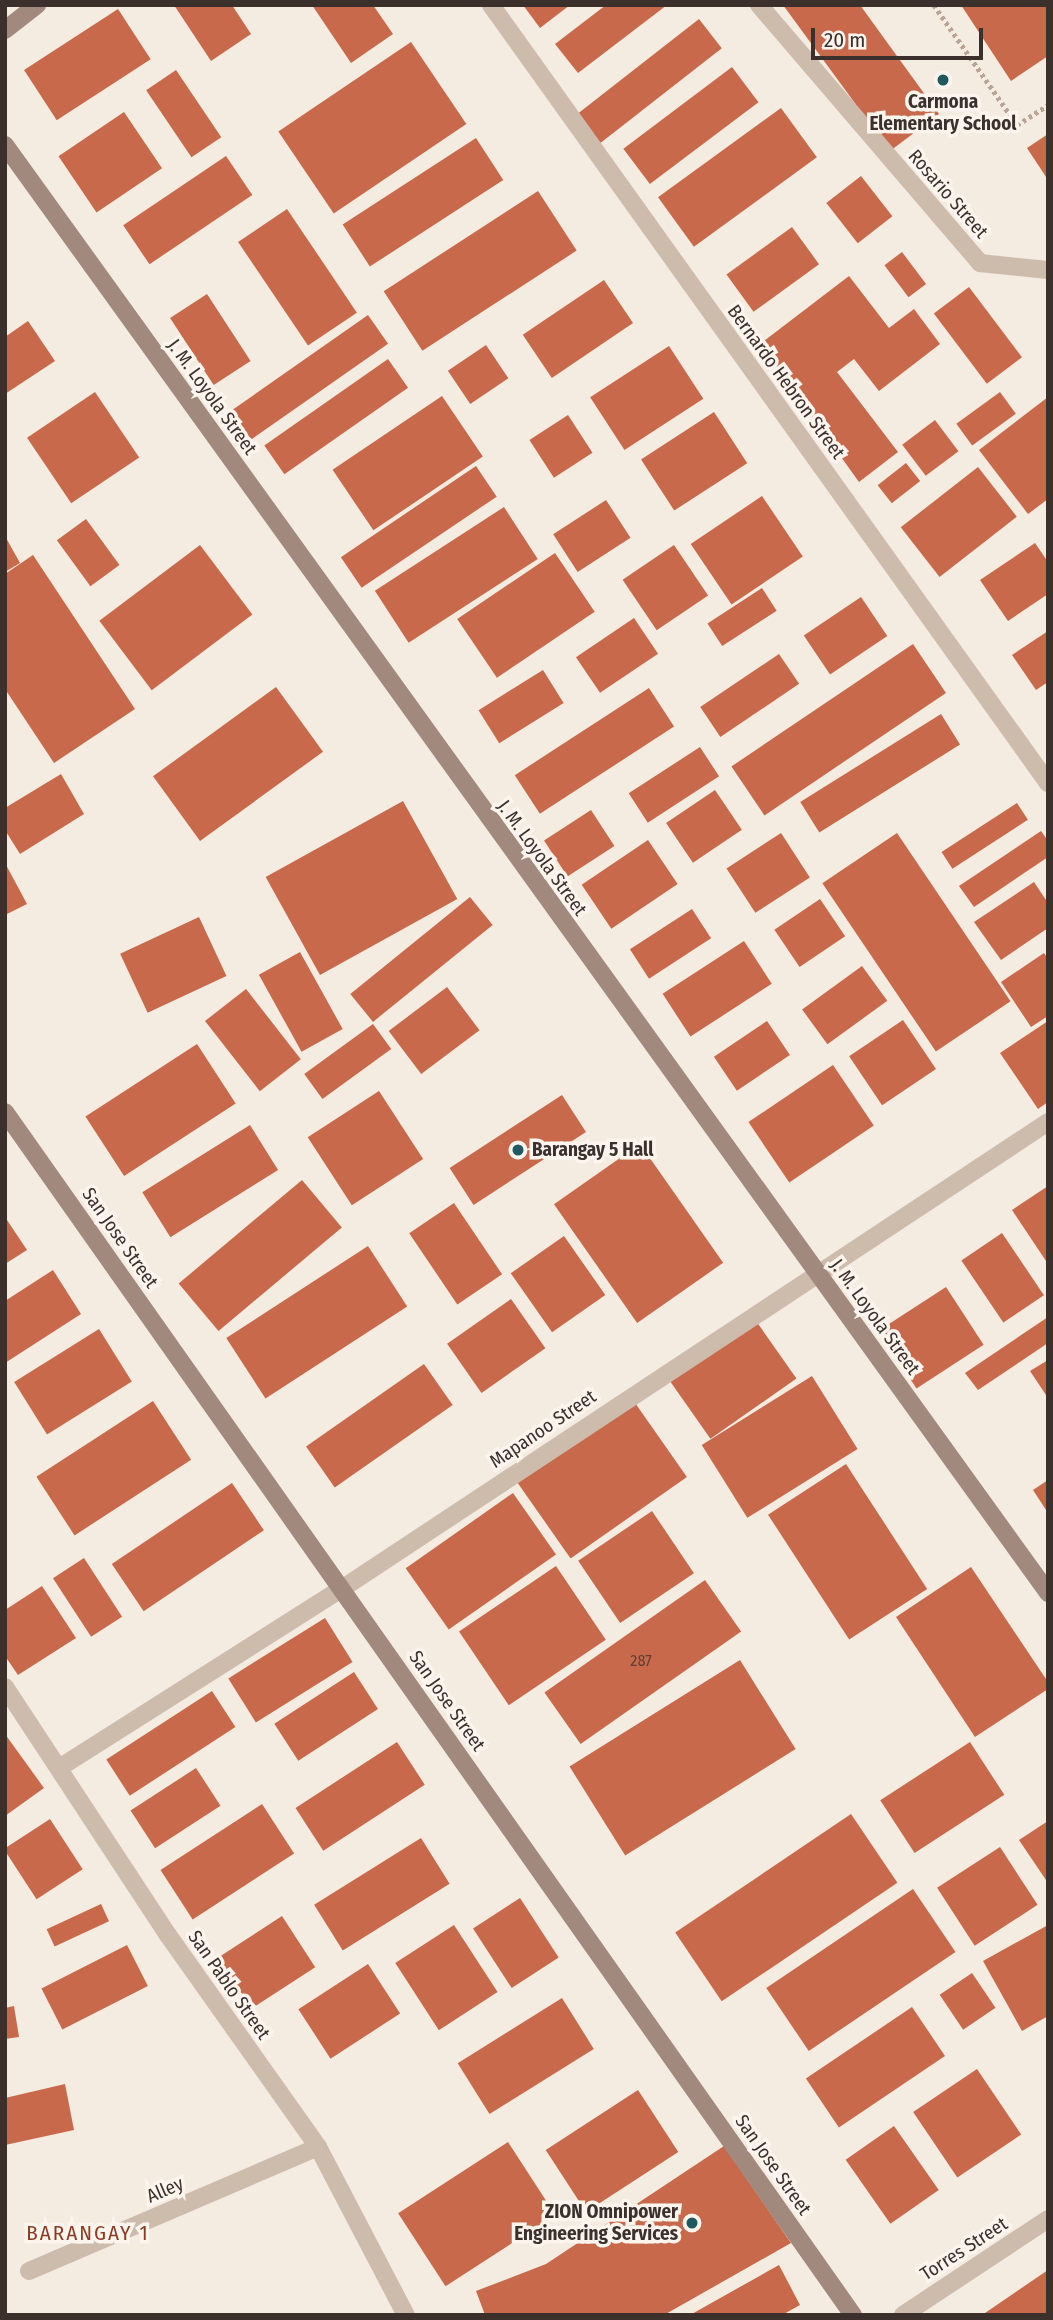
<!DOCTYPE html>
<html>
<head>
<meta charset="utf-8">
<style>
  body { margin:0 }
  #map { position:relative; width:1053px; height:2320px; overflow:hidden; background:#f4ebe1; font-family:"Fira Sans Condensed",sans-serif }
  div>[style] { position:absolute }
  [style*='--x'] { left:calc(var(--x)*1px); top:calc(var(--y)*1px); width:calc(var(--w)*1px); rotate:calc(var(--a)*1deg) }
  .building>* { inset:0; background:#c8694b; transform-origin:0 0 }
  .path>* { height:4.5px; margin-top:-2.25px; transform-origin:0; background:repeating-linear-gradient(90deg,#b9a596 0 3.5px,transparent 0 7px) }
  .street>* { height:18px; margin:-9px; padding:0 9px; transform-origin:9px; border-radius:9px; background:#cdbbac }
  .secondary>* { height:18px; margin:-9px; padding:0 9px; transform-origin:9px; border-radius:9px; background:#a18a7d }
  .dots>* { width:19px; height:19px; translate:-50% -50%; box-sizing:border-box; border:4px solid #fbf5ee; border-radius:50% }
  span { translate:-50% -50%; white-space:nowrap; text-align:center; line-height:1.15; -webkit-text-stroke:7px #fbf5ee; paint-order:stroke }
  .number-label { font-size:16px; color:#5e3e33 }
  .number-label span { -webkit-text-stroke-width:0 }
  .poi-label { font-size:19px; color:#3b302b; font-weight:700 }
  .left { translate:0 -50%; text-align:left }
  .right { translate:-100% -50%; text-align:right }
  .street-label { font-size:19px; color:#3b302b }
  .neighbourhood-label { font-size:21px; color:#8c3b22; letter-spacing:2px }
  .frame { position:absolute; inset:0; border:7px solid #3b302b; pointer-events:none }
  .scale { position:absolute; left:811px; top:28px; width:172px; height:32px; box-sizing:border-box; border:4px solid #3b302b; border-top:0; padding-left:9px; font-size:21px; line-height:24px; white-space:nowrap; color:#3b302b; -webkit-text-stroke:5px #fbf5ee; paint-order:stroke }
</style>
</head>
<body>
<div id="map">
  <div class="building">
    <i style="clip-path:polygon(174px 5px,232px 5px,251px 34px,211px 61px)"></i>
    <i style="clip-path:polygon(312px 5px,373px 5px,393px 34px,351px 63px)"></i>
    <i style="clip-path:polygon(523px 5px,570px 5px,540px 28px)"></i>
    <i style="clip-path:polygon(606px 5px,667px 5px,578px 73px,555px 44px)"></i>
    <i style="clip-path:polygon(783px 5px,860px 5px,939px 114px,890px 151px)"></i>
    <i style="clip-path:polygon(961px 5px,1048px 5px,1048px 56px,1011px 81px)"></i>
    <i style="left:118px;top:9px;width:60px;height:112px;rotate:57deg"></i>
    <i style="left:699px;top:19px;width:37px;height:154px;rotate:52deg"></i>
    <i style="left:411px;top:42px;width:99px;height:160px;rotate:56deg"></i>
    <i style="left:732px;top:67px;width:44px;height:136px;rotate:53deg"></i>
    <i style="left:176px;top:70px;width:81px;height:36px;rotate:56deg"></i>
    <i style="left:781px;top:108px;width:61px;height:152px;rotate:54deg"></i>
    <i style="left:124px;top:112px;width:68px;height:79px;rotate:56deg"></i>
    <i style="clip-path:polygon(1048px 134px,1048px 180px,1027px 148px)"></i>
    <i style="left:476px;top:138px;width:50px;height:159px;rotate:57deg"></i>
    <i style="left:226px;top:156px;width:47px;height:124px;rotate:56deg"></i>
    <i style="left:861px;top:176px;width:51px;height:44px;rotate:52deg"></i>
    <i style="left:538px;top:191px;width:71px;height:184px;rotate:57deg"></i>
    <i style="left:287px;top:209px;width:125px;height:59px;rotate:56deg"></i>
    <i style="left:792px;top:227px;width:46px;height:81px;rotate:54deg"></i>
    <i style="left:902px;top:252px;width:40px;height:22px;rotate:53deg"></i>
    <i style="clip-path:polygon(849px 276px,889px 328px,914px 309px,940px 344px,879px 391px,854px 359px,837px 372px,898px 452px,859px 482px,760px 344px)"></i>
    <i style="left:604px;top:280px;width:52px;height:98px;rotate:56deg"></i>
    <i style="left:969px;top:287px;width:88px;height:44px;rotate:53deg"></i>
    <i style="left:207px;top:294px;width:80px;height:44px;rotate:57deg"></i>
    <i style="left:368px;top:315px;width:35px;height:167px;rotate:55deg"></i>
    <i style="clip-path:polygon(28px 321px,55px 361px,5px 394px,5px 337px)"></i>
    <i style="left:486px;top:345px;width:40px;height:46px;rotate:56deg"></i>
    <i style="left:669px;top:346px;width:63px;height:94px;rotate:57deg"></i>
    <i style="left:388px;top:359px;width:35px;height:151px;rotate:55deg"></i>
    <i style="left:95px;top:392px;width:79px;height:82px;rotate:56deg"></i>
    <i style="left:1000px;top:392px;width:27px;height:54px;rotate:54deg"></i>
    <i style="left:442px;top:396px;width:73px;height:132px;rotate:56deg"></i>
    <i style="clip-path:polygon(1048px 397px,1048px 499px,1028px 514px,979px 450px)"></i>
    <i style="left:714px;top:412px;width:61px;height:87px;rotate:57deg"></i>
    <i style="left:568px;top:415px;width:45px;height:46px;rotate:57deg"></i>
    <i style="left:935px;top:420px;width:39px;height:41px;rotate:53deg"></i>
    <i style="left:906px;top:463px;width:23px;height:36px;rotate:52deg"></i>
    <i style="left:476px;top:466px;width:37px;height:163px;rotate:56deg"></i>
    <i style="left:978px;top:467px;width:63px;height:98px;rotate:52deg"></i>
    <i style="left:762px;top:496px;width:73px;height:86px;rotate:56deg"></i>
    <i style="left:606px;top:500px;width:45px;height:63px;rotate:57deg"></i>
    <i style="left:504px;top:507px;width:62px;height:154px;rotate:57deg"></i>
    <i style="left:86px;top:519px;width:57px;height:36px;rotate:54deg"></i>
    <i style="clip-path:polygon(5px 536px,20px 563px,5px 572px)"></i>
    <i style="clip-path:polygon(1035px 543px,1048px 562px,1048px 594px,1008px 621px,980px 580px)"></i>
    <i style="left:200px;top:545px;width:87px;height:126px;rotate:53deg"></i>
    <i style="left:674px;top:545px;width:61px;height:62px;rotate:56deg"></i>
    <i style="left:555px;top:553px;width:71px;height:118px;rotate:56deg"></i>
    <i style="clip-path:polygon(33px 555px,135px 709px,54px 763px,5px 689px,5px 574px)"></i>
    <i style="left:762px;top:588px;width:27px;height:65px;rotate:57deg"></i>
    <i style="left:861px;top:597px;width:47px;height:69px;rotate:56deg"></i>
    <i style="left:634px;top:618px;width:43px;height:70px;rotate:56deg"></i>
    <i style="clip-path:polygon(1048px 631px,1048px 682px,1036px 690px,1012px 655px)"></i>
    <i style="left:913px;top:644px;width:59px;height:219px;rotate:56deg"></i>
    <i style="left:779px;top:654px;width:36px;height:95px;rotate:56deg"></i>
    <i style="left:543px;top:670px;width:39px;height:76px;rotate:58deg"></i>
    <i style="left:276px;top:687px;width:80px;height:152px;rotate:54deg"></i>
    <i style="left:649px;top:688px;width:46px;height:160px;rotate:57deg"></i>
    <i style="left:941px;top:714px;width:36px;height:166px;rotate:58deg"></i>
    <i style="left:700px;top:747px;width:35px;height:85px;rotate:57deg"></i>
    <i style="clip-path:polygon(61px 774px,84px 814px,20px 854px,5px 830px,5px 808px)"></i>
    <i style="left:715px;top:790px;width:48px;height:59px;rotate:56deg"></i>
    <i style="left:403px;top:801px;width:112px;height:157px;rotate:61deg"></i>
    <i style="left:1017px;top:803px;width:20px;height:90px;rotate:57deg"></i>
    <i style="left:591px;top:810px;width:43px;height:56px;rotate:57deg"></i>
    <i style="clip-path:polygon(1041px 831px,1048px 841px,1048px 857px,974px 907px,959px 886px)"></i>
    <i style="left:781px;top:833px;width:53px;height:65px;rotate:57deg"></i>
    <i style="left:897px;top:833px;width:203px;height:90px;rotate:56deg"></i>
    <i style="left:648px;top:840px;width:53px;height:80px;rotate:56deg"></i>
    <i style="clip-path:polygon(5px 863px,27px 904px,5px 915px)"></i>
    <i style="clip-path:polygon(1034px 882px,1048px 903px,1048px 928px,1001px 960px,974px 922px)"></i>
    <i style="left:470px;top:897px;width:36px;height:154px;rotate:51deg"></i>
    <i style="left:820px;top:899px;width:45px;height:55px;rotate:56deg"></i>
    <i style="left:692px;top:909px;width:35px;height:74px;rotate:57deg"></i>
    <i style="left:199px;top:917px;width:65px;height:87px;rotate:65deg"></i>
    <i style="left:744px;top:941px;width:51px;height:97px;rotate:57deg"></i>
    <i style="left:300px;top:952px;width:88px;height:47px;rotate:61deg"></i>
    <i style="clip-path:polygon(1044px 953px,1048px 959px,1048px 1016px,1031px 1027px,1001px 982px)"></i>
    <i style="left:862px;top:966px;width:43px;height:74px;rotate:54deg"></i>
    <i style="left:447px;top:987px;width:54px;height:73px;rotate:53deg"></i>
    <i style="left:246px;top:989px;width:89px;height:52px;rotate:52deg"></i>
    <i style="left:903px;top:1020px;width:59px;height:65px;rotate:56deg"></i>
    <i style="left:767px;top:1021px;width:41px;height:64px;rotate:56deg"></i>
    <i style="clip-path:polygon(1048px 1021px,1048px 1102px,1038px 1109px,1000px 1053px)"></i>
    <i style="left:373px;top:1024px;width:31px;height:85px;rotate:54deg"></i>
    <i style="left:197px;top:1044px;width:71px;height:133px;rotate:57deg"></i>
    <i style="left:833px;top:1065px;width:73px;height:102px;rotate:56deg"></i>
    <i style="left:379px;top:1091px;width:81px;height:85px;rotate:57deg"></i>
    <i style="left:562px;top:1095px;width:44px;height:134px;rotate:57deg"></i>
    <i style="left:250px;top:1125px;width:53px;height:127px;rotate:58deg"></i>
    <i style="left:640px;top:1144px;width:145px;height:105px;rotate:55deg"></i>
    <i style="left:302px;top:1180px;width:62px;height:161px;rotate:50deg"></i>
    <i style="clip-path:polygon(1048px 1186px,1048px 1264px,1012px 1210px)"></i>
    <i style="left:454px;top:1203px;width:86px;height:54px;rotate:56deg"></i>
    <i style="clip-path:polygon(5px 1217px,27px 1250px,5px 1264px)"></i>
    <i style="left:1002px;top:1233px;width:75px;height:49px;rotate:56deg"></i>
    <i style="left:564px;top:1236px;width:72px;height:65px;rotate:55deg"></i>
    <i style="left:368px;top:1246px;width:72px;height:169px;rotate:57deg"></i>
    <i style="clip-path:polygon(53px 1270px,81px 1314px,5px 1363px,5px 1301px)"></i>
    <i style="left:946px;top:1287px;width:69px;height:80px;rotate:57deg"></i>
    <i style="left:511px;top:1299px;width:60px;height:78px;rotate:55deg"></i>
    <i style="clip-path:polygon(1048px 1317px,1048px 1343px,978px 1390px,965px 1373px)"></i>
    <i style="left:754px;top:1318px;width:74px;height:105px;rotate:55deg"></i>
    <i style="left:99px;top:1329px;width:62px;height:100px;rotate:58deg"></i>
    <i style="clip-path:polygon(1048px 1360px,1048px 1398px,1030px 1371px)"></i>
    <i style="left:424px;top:1364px;width:50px;height:144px;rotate:55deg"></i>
    <i style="left:812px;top:1376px;width:86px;height:130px;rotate:58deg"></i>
    <i style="left:633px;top:1400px;width:94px;height:142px;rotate:55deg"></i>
    <i style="left:153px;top:1401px;width:70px;height:139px;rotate:57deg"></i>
    <i style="left:846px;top:1464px;width:149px;height:93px;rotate:57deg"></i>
    <i style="clip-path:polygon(1048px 1480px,1048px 1513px,1033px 1490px)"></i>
    <i style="left:232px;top:1483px;width:57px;height:145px;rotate:56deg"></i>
    <i style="left:513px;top:1493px;width:75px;height:131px;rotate:55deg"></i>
    <i style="left:652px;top:1511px;width:75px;height:89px;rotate:56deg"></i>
    <i style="left:84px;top:1558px;width:70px;height:37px;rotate:57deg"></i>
    <i style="left:556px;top:1566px;width:89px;height:117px;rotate:56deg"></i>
    <i style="clip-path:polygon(971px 1567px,1048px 1682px,1048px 1689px,975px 1737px,896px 1617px)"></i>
    <i style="left:705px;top:1580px;width:63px;height:196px;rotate:55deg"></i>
    <i style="clip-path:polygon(42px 1586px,76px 1638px,18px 1675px,5px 1656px,5px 1610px)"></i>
    <i style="left:325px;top:1618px;width:52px;height:114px;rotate:58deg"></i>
    <i style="left:740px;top:1660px;width:105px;height:201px;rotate:58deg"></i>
    <i style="left:354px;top:1672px;width:44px;height:95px;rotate:57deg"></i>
    <i style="left:212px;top:1691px;width:43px;height:126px;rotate:57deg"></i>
    <i style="clip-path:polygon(5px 1734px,44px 1788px,5px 1816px)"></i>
    <i style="left:397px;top:1742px;width:51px;height:121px;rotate:57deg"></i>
    <i style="left:970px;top:1742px;width:63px;height:107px;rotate:57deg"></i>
    <i style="left:196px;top:1768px;width:45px;height:78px;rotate:57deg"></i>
    <i style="left:262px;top:1804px;width:59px;height:121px;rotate:57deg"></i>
    <i style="left:851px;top:1814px;width:83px;height:212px;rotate:56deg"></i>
    <i style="left:50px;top:1819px;width:60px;height:55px;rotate:57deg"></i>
    <i style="clip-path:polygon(1048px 1821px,1048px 1883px,1019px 1840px)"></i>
    <i style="left:421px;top:1838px;width:54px;height:126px;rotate:58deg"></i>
    <i style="left:1000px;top:1847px;width:69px;height:75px;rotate:57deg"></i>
    <i style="left:913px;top:1889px;width:76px;height:177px;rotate:56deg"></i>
    <i style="left:520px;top:1898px;width:71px;height:56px;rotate:57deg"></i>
    <i style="left:101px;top:1904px;width:19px;height:60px;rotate:65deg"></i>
    <i style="left:282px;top:1916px;width:61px;height:76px;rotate:57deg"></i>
    <i style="left:454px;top:1925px;width:80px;height:70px;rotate:57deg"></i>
    <i style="clip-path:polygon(1048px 1925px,1048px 2016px,1022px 2031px,983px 1961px)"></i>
    <i style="left:127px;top:1945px;width:46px;height:96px;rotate:63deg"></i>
    <i style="left:368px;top:1964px;width:59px;height:83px;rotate:57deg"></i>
    <i style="left:972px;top:1973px;width:42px;height:39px;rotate:56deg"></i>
    <i style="left:562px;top:1998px;width:60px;height:123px;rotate:58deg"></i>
    <i style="clip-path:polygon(14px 2006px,19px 2037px,5px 2039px,5px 2008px)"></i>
    <i style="left:912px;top:2007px;width:59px;height:128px;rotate:56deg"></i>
    <i style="left:977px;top:2069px;width:79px;height:77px;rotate:56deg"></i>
    <i style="clip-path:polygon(65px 2084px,74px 2130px,5px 2145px,5px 2098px)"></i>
    <i style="left:638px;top:2090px;width:74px;height:110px;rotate:57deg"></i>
    <i style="left:894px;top:2126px;width:78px;height:59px;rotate:55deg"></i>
    <i style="left:508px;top:2142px;width:87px;height:131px;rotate:57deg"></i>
    <i style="clip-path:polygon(724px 2146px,791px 2243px,664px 2315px,485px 2315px,476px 2291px,546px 2264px)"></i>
    <i style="clip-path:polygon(779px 2265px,800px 2305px,782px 2315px,690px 2315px)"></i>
    <i style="clip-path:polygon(1048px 2270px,1048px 2315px,982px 2315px)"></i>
  </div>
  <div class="path">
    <i style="--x:934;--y:5;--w:146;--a:55.3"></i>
    <i style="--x:1017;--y:125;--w:37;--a:-33"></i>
  </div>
  <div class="street">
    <i style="--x:491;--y:5;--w:957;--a:54.4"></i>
    <i style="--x:759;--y:5;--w:340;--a:49.4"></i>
    <i style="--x:980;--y:263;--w:68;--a:5.9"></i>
    <i style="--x:5;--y:1687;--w:297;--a:56.7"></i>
    <i style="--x:168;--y:1935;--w:260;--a:54.7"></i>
    <i style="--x:318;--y:2147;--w:190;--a:62.4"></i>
    <i style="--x:59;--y:1768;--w:336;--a:-32.4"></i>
    <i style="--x:343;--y:1588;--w:845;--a:-33.46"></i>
    <i style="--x:29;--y:2271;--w:314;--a:-23.2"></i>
    <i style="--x:903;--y:2315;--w:174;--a:-33.5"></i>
  </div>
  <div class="secondary">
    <i style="--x:5;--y:30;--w:41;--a:-38"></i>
    <i style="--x:5;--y:145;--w:1785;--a:54.23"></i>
    <i style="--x:5;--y:1112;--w:1472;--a:54.82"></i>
  </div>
  <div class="dots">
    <i style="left:943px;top:80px;background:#1f5a5e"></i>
    <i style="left:518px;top:1150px;background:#1f5a5e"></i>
    <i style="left:692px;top:2223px;background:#1f5a5e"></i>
  </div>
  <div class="number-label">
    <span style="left:641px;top:1661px">287</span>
  </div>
  <div class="poi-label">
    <span style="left:943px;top:113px">Carmona<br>Elementary School</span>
    <span class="left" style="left:532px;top:1150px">Barangay 5 Hall</span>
    <span class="right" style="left:678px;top:2223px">ZION Omnipower<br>Engineering Services</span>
  </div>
  <div class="street-label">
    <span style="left:948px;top:194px;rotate:49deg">Rosario Street</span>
    <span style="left:786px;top:382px;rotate:54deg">Bernardo Hebron Street</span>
    <span style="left:212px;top:397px;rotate:54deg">J. M. Loyola Street</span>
    <span style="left:542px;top:858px;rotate:54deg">J. M. Loyola Street</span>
    <span style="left:120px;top:1238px;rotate:55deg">San Jose Street</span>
    <span style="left:875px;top:1317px;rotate:54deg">J. M. Loyola Street</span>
    <span style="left:543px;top:1429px;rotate:-34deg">Mapanoo Street</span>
    <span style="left:447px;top:1701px;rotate:55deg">San Jose Street</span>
    <span style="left:229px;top:1985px;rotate:55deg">San Pablo Street</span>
    <span style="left:773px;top:2165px;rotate:55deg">San Jose Street</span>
    <span style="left:165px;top:2190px;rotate:-23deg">Alley</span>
    <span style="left:964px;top:2249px;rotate:-33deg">Torres Street</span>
  </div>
  <div class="neighbourhood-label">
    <span style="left:88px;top:2233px">BARANGAY 1</span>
  </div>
  <div class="frame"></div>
  <div class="scale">20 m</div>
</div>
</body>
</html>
